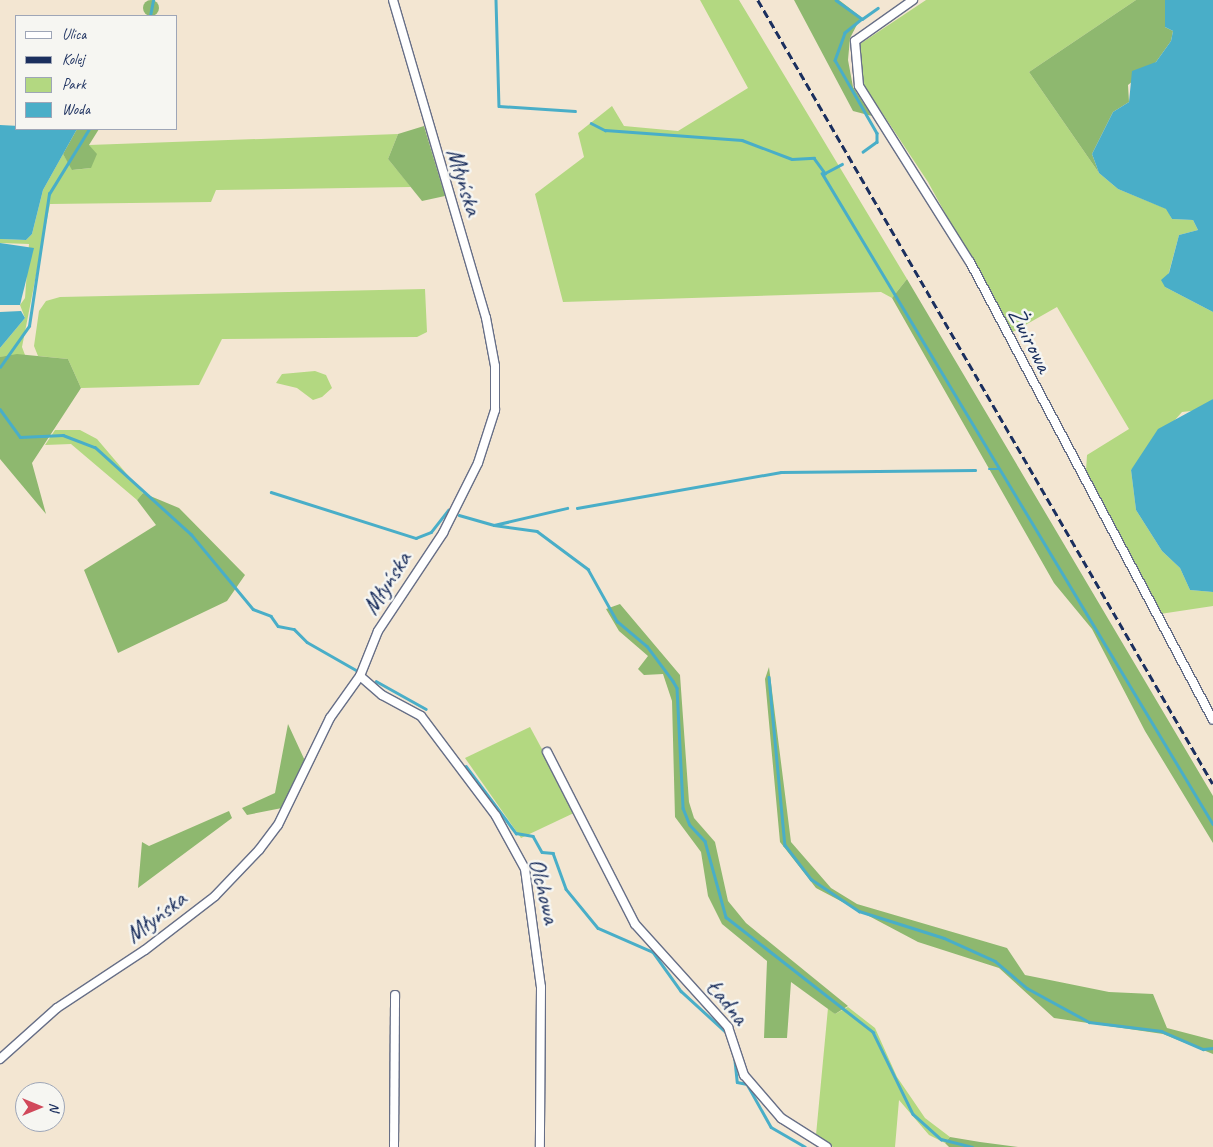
<!DOCTYPE html>
<html>
<head>
<meta charset="utf-8">
<style>
  body { margin:0 }
  #map { position:relative; width:1213px; height:1147px; overflow:hidden; background:#f3e6d2; font-family:Caveat,sans-serif }
  div>[style] { position:absolute }
  [style*='--x'] { left:calc(var(--x)*1px); top:calc(var(--y)*1px); width:calc(var(--w)*1px); rotate:calc(var(--a)*1deg) }
  .green>* { inset:0; background:#b3d881 }
  .forest>* { inset:0; background:#8eb86f }
  .round { border-radius:50% }
  .water>* { inset:0; background:#49aec8 }
  .stream>* { height:2.5px; margin:-1.25px; padding:0 1.25px; transform-origin:1.25px; border-radius:1.25px; background:#49aec8 }
  .roads { filter:drop-shadow(1px 0 #676f87) drop-shadow(-1px 0 #676f87) drop-shadow(0 1px #676f87) drop-shadow(0 -1px #676f87) }
  .minor>* { height:8px; margin:-4px; padding:0 4px; transform-origin:4px; border-radius:4px; background:#fff }
  .rail>* { height:2.5px; margin-top:-1.25px; transform-origin:0; background:repeating-linear-gradient(90deg,#1b2f5e 0 8px,transparent 0 12px) }
  span { translate:-50% -50%; white-space:nowrap; text-align:center; line-height:1.15; -webkit-text-stroke:5px #f6f6f2; paint-order:stroke }
  .street-label { font-size:24px; color:#1b2f5e }
  .legend { position:absolute; left:15px; top:15px; width:162px; height:115px; box-sizing:border-box; background:#f6f6f2; border:1px solid #9ea6b7; margin:0; padding:6px 9px; list-style:none; font-size:15px; color:#1b2f5e }
  .legend li { display:flex; align-items:center; gap:10px; height:25px }
  .legend b { width:25px; border:1px solid #9ea6b7 }
  .north { position:absolute; left:15px; top:1082px; width:50px; height:50px; box-sizing:border-box; background:#f6f6f2; border:1px solid #9ea6b7; border-radius:50%; rotate:90deg; font-size:14px; font-weight:700; line-height:20px; text-align:center; color:#1b2f5e }
  .north::after { content:''; display:block; margin:auto; width:18px; height:22px; background:#d1495b; clip-path:polygon(50% 0,100% 100%,50% 72%,0 100%) }
</style>
</head>
<body>
<div id="map">
  <div class="green">
    <i style="clip-path:polygon(700px 0,739px 0,907px 279px,892px 298px,881px 292px,563px 302px,535px 194px,584px 157px,578px 133px,612px 106px,624px 126px,678px 131px,748px 88px)"></i>
    <i style="clip-path:polygon(926px 0,1136px 0,1029px 72px,1099px 173px,1118px 189px,1167px 209px,1172px 219px,1193px 220px,1198px 230px,1179px 235px,1165px 287px,1213px 312px,1213px 399px,1200px 410px,1182px 412px,1131px 470px,1136px 510px,1162px 551px,1180px 568px,1190px 590px,1213px 592px,1213px 606px,1160px 614px,1086px 471px,1087px 455px,1129px 429px,1057px 307px,1011px 333px,928px 182px,863px 84px,860px 44px)"></i>
    <i style="clip-path:polygon(398px 134px,388px 159px,411px 187px,216px 190px,211px 202px,50px 204px,22px 347px,25px 355px,0 357px,0 348px,25px 318px,20px 305px,25px 298px,29px 244px,0 243px,0 239px,26px 240px,32px 234px,43px 190px,63px 154px,73px 170px,91px 168px,89px 145px)"></i>
    <i style="clip-path:polygon(425px 289px,427px 332px,417px 337px,222px 339px,199px 385px,81px 388px,68px 359px,38px 356px,34px 346px,39px 311px,46px 301px,60px 297px)"></i>
    <i style="clip-path:polygon(315px 371px,326px 375px,332px 388px,322px 397px,313px 400px,297px 388px,276px 383px,282px 374px)"></i>
    <i style="clip-path:polygon(55px 430px,80px 430px,97px 439px,143px 493px,137px 500px,71px 444px,45px 445px)"></i>
    <i style="clip-path:polygon(530px 727px,576px 812px,521px 838px,465px 758px)"></i>
    <i style="clip-path:polygon(848px 1007px,875px 1028px,897px 1077px,925px 1118px,950px 1137px,945px 1143px,929px 1135px,899px 1100px,895px 1147px,833px 1147px,816px 1135px,828px 1008px,835px 1014px)"></i>
  </div>
  <div class="forest">
    <i style="clip-path:polygon(794px 0,839px 0,861px 17px,850px 38px,848px 60px,853px 87px,872px 116px,853px 111px)"></i>
    <i style="clip-path:polygon(1136px 0,1165px 0,1165px 27px,1173px 31px,1171px 41px,1156px 62px,1128px 85px,1129px 102px,1113px 112px,1092px 154px,1099px 173px,1029px 72px)"></i>
    <i class="round" style="left:143px;top:0;width:16px;height:16px"></i>
    <i style="clip-path:polygon(424px 126px,445px 196px,422px 201px,388px 159px,398px 134px)"></i>
    <i style="clip-path:polygon(77px 129px,99px 129px,89px 145px,97px 154px,91px 168px,72px 170px,63px 154px)"></i>
    <i style="clip-path:polygon(907px 279px,1213px 796px,1213px 843px,1145px 731px,1092px 629px,1054px 583px,892px 298px)"></i>
    <i style="clip-path:polygon(17px 354px,68px 359px,81px 388px,32px 463px,46px 514px,0 459px,0 357px)"></i>
    <i style="clip-path:polygon(143px 493px,179px 508px,245px 575px,227px 601px,118px 653px,84px 570px,156px 525px,137px 500px)"></i>
    <i style="clip-path:polygon(620px 604px,680px 675px,689px 802px,694px 818px,715px 842px,728px 901px,746px 923px,848px 1006px,835px 1014px,791px 982px,787px 1038px,764px 1038px,767px 961px,722px 924px,708px 896px,701px 852px,675px 817px,672px 701px,663px 674px,644px 675px,638px 669px,648px 656px,619px 631px,606px 609px)"></i>
    <i style="clip-path:polygon(769px 667px,791px 842px,831px 888px,857px 904px,1007px 948px,1025px 975px,1109px 992px,1153px 994px,1167px 1028px,1213px 1040px,1213px 1054px,1163px 1034px,1054px 1018px,999px 968px,918px 942px,816px 888px,780px 842px,765px 679px)"></i>
    <i style="clip-path:polygon(288px 724px,306px 763px,282px 808px,247px 815px,242px 808px,275px 793px)"></i>
    <i style="clip-path:polygon(229px 811px,232px 818px,138px 888px,142px 842px,149px 846px)"></i>
    <i style="clip-path:polygon(950px 1137px,980px 1142px,1018px 1147px,949px 1147px,945px 1143px)"></i>
  </div>
  <div class="water">
    <i style="clip-path:polygon(1165px 0,1213px 0,1213px 312px,1165px 287px,1161px 280px,1169px 273px,1179px 235px,1198px 230px,1193px 220px,1172px 219px,1166px 209px,1118px 189px,1099px 173px,1092px 154px,1113px 112px,1129px 102px,1132px 71px,1156px 62px,1171px 41px,1173px 31px,1165px 27px)"></i>
    <i style="clip-path:polygon(0 125px,77px 129px,43px 190px,32px 234px,26px 240px,0 239px)"></i>
    <i style="clip-path:polygon(0 243px,34px 248px,20px 305px,0 305px)"></i>
    <i style="clip-path:polygon(21px 311px,25px 318px,0 348px,0 312px)"></i>
    <i style="clip-path:polygon(1213px 399px,1213px 592px,1190px 590px,1180px 568px,1162px 551px,1136px 510px,1131px 470px,1158px 429px)"></i>
  </div>
  <div class="stream">
    <i style="--x:496;--y:0;--w:106;--a:88.4"></i>
    <i style="--x:499;--y:106;--w:76;--a:3.8"></i>
    <i style="--x:836;--y:0;--w:32;--a:36"></i>
    <i style="--x:862;--y:19;--w:22;--a:141"></i>
    <i style="--x:845;--y:33;--w:29;--a:110"></i>
    <i style="--x:835;--y:60;--w:84;--a:60.1"></i>
    <i style="--x:877;--y:133;--w:9;--a:90"></i>
    <i style="--x:877;--y:142;--w:17;--a:144"></i>
    <i style="--x:150;--y:16;--w:16;--a:-79"></i>
    <i style="--x:862;--y:19;--w:19;--a:-35"></i>
    <i style="--x:591;--y:123;--w:16;--a:27"></i>
    <i style="--x:605;--y:130;--w:137;--a:4.2"></i>
    <i style="--x:742;--y:140;--w:53;--a:20.8"></i>
    <i style="--x:792;--y:159;--w:22;--a:-3"></i>
    <i style="--x:814;--y:158;--w:19;--a:54"></i>
    <i style="--x:825;--y:173;--w:19;--a:-28"></i>
    <i style="--x:822;--y:173;--w:759;--a:59.01"></i>
    <i style="--x:0;--y:367;--w:50;--a:-54.7"></i>
    <i style="--x:29;--y:326;--w:134;--a:-81.4"></i>
    <i style="--x:49;--y:194;--w:76;--a:-58.4"></i>
    <i style="--x:0;--y:409;--w:34;--a:54"></i>
    <i style="--x:20;--y:437;--w:43;--a:-2.7"></i>
    <i style="--x:63;--y:435;--w:34;--a:21"></i>
    <i style="--x:95;--y:447;--w:130;--a:42.2"></i>
    <i style="--x:191;--y:534;--w:97;--a:50.4"></i>
    <i style="--x:253;--y:609;--w:19;--a:21"></i>
    <i style="--x:271;--y:616;--w:12;--a:55"></i>
    <i style="--x:278;--y:626;--w:16;--a:11"></i>
    <i style="--x:294;--y:629;--w:18;--a:45"></i>
    <i style="--x:307;--y:642;--w:56;--a:29.7"></i>
    <i style="--x:989;--y:469;--w:10;--a:0"></i>
    <i style="--x:271;--y:492;--w:152;--a:17.6"></i>
    <i style="--x:416;--y:538;--w:16;--a:-22"></i>
    <i style="--x:431;--y:532;--w:28;--a:-52"></i>
    <i style="--x:577;--y:508;--w:207;--a:-10"></i>
    <i style="--x:781;--y:472;--w:194;--a:-0.6"></i>
    <i style="--x:459;--y:515;--w:36;--a:16"></i>
    <i style="--x:494;--y:525;--w:75;--a:-13.1"></i>
    <i style="--x:494;--y:525;--w:43;--a:7.9"></i>
    <i style="--x:537;--y:531;--w:64;--a:36.7"></i>
    <i style="--x:588;--y:569;--w:60;--a:60.9"></i>
    <i style="--x:617;--y:621;--w:39;--a:40"></i>
    <i style="--x:647;--y:646;--w:44;--a:53.4"></i>
    <i style="--x:673;--y:681;--w:8;--a:60"></i>
    <i style="--x:677;--y:688;--w:120;--a:87.1"></i>
    <i style="--x:683;--y:808;--w:18;--a:68"></i>
    <i style="--x:690;--y:825;--w:22;--a:47"></i>
    <i style="--x:705;--y:841;--w:79;--a:74.6"></i>
    <i style="--x:726;--y:917;--w:187;--a:38"></i>
    <i style="--x:873;--y:1032;--w:91;--a:64"></i>
    <i style="--x:913;--y:1114;--w:38;--a:42"></i>
    <i style="--x:941;--y:1139;--w:32;--a:14"></i>
    <i style="--x:769;--y:677;--w:169;--a:84.6"></i>
    <i style="--x:785;--y:845;--w:43;--a:52.6"></i>
    <i style="--x:811;--y:879;--w:58;--a:33.7"></i>
    <i style="--x:859;--y:911;--w:89;--a:17.6"></i>
    <i style="--x:944;--y:938;--w:56;--a:24.3"></i>
    <i style="--x:995;--y:961;--w:42;--a:40.2"></i>
    <i style="--x:1027;--y:988;--w:71;--a:28.7"></i>
    <i style="--x:1089;--y:1022;--w:73;--a:7.1"></i>
    <i style="--x:1161;--y:1031;--w:46;--a:23.2"></i>
    <i style="--x:1203;--y:1049;--w:10;--a:-6"></i>
    <i style="--x:376;--y:681;--w:57;--a:29.2"></i>
    <i style="--x:466;--y:766;--w:84;--a:53.3"></i>
    <i style="--x:516;--y:833;--w:17;--a:10"></i>
    <i style="--x:533;--y:836;--w:18;--a:61"></i>
    <i style="--x:542;--y:852;--w:11;--a:5"></i>
    <i style="--x:553;--y:853;--w:38;--a:70"></i>
    <i style="--x:566;--y:889;--w:50;--a:50.6"></i>
    <i style="--x:598;--y:928;--w:60;--a:23.6"></i>
    <i style="--x:653;--y:952;--w:48;--a:54.3"></i>
    <i style="--x:681;--y:991;--w:62;--a:42.4"></i>
    <i style="--x:734;--y:1051;--w:31;--a:84"></i>
    <i style="--x:737;--y:1082;--w:10;--a:11"></i>
    <i style="--x:747;--y:1084;--w:49;--a:60.8"></i>
    <i style="--x:771;--y:1127;--w:39;--a:30"></i>
  </div>
  <div class="roads">
    <div class="minor">
      <i style="--x:913;--y:0;--w:71;--a:144.7"></i>
      <i style="--x:855;--y:41;--w:45;--a:84.9"></i>
      <i style="--x:859;--y:86;--w:208;--a:57.8"></i>
      <i style="--x:970;--y:262;--w:518;--a:62.05"></i>
      <i style="--x:360;--y:676;--w:29;--a:41"></i>
      <i style="--x:382;--y:695;--w:44;--a:28.3"></i>
      <i style="--x:421;--y:716;--w:125;--a:53.1"></i>
      <i style="--x:496;--y:816;--w:60;--a:61.3"></i>
      <i style="--x:525;--y:869;--w:119;--a:82.3"></i>
      <i style="--x:541;--y:987;--w:160;--a:90.4"></i>
      <i style="--x:547;--y:752;--w:193;--a:62.9"></i>
      <i style="--x:635;--y:924;--w:139;--a:47.9"></i>
      <i style="--x:728;--y:1027;--w:51;--a:71.6"></i>
      <i style="--x:744;--y:1075;--w:57;--a:49.3"></i>
      <i style="--x:781;--y:1118;--w:54;--a:32.2"></i>
      <i style="--x:0;--y:1059;--w:76;--a:-41.8"></i>
      <i style="--x:57;--y:1008;--w:105;--a:-33.4"></i>
      <i style="--x:145;--y:950;--w:88;--a:-37.6"></i>
      <i style="--x:215;--y:896;--w:64;--a:-46.3"></i>
      <i style="--x:259;--y:850;--w:31;--a:-53"></i>
      <i style="--x:278;--y:825;--w:119;--a:-64.1"></i>
      <i style="--x:330;--y:718;--w:52;--a:-54.5"></i>
      <i style="--x:360;--y:676;--w:48;--a:-68.2"></i>
      <i style="--x:378;--y:631;--w:118;--a:-56.4"></i>
      <i style="--x:443;--y:533;--w:78;--a:-63.4"></i>
      <i style="--x:478;--y:463;--w:56;--a:-72.2"></i>
      <i style="--x:495;--y:410;--w:44;--a:-90"></i>
      <i style="--x:495;--y:366;--w:49;--a:-100.6"></i>
      <i style="--x:486;--y:318;--w:331;--a:-106.3"></i>
      <i style="--x:394;--y:1147;--w:152;--a:-89.6"></i>
    </div>
  </div>
  <div class="rail">
    <i style="--x:758;--y:0;--w:906;--a:59.87"></i>
  </div>
  <div class="street-label">
    <span style="left:464px;top:182px;rotate:73deg">Młyńska</span>
    <span style="left:1030px;top:340px;rotate:63deg">Żwirowa</span>
    <span style="left:387px;top:583px;rotate:-57deg">Młyńska</span>
    <span style="left:544px;top:891px;rotate:76deg">Olchowa</span>
    <span style="left:156px;top:917px;rotate:-37deg">Młyńska</span>
    <span style="left:727px;top:1002px;rotate:50deg">Ładna</span>
  </div>
  <ul class="legend">
  <li><b style="height:6px;background:#fff"></b>Ulica</li>
  <li><b style="height:6px;background:#1b2f5e"></b>Kolej</li>
  <li><b style="height:14px;background:#b3d881"></b>Park</li>
  <li><b style="height:14px;background:#49aec8"></b>Woda</li>
  </ul>
  <div class="north">N</div>
</div>
</body>
</html>
